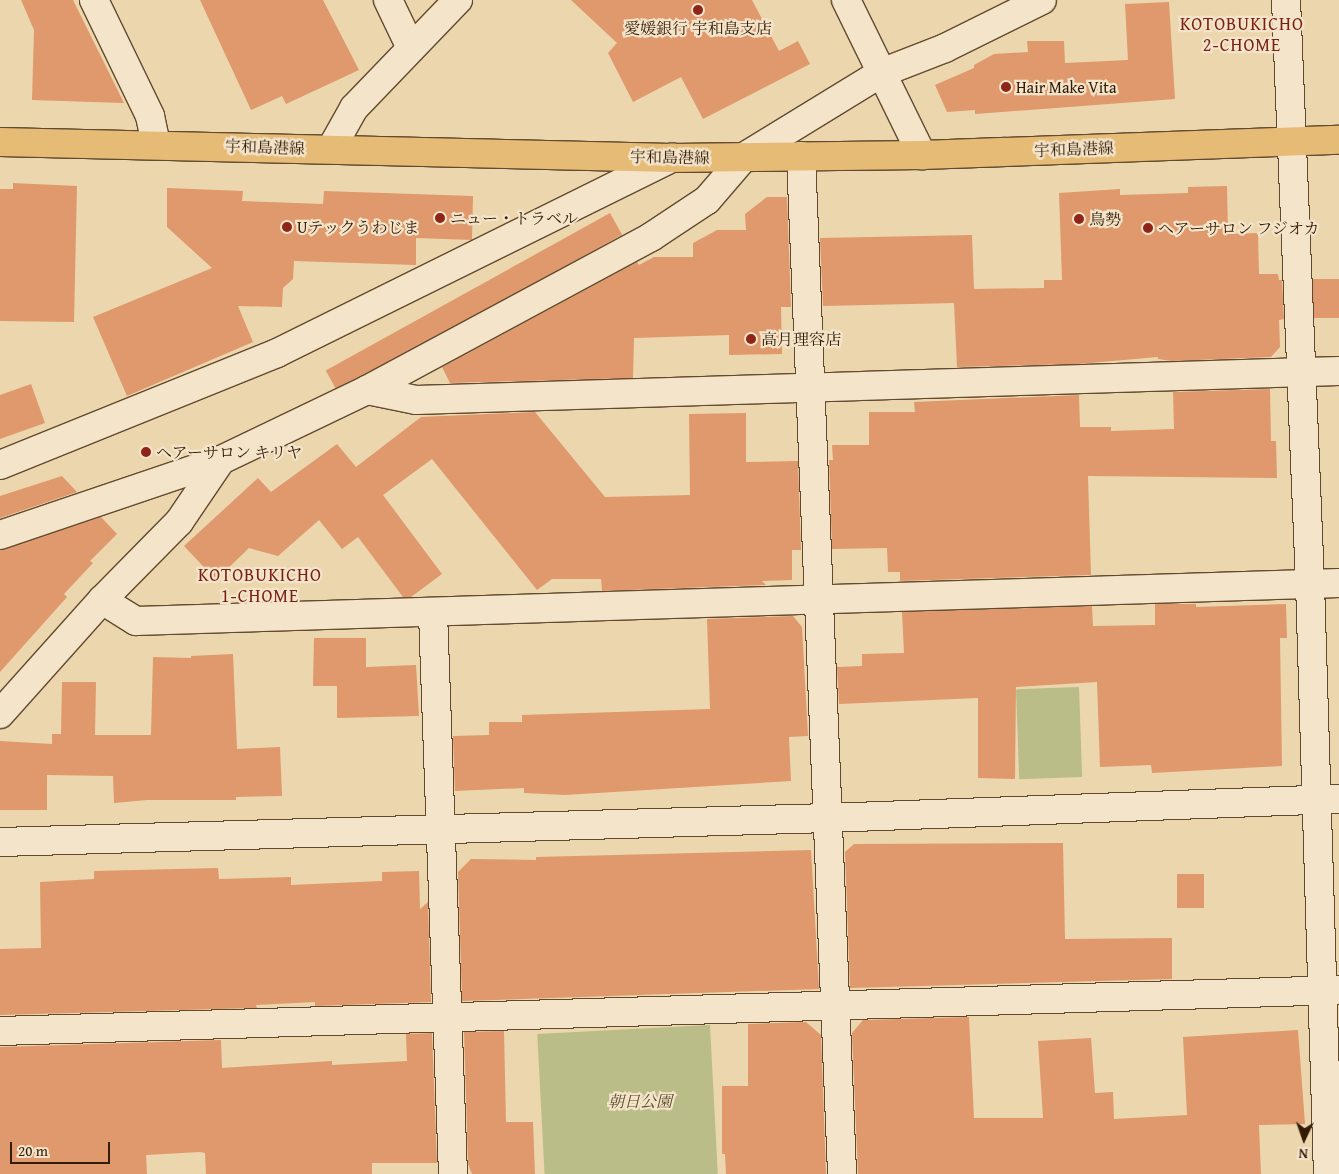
<!DOCTYPE html>
<html>
<head>
<meta charset="utf-8">
<style>
  body { margin:0 }
  #map { position:relative; width:1339px; height:1174px; overflow:hidden; background:#ecd6ad; font-family:"Gentium Book Plus","Noto Serif JP",serif }
  div>[style] { position:absolute }
  [style*='--x'] { left:calc(var(--x)*1px); top:calc(var(--y)*1px); width:calc(var(--w)*1px); rotate:calc(var(--a)*1deg) }
  .green>* { inset:0; background:#bbbd88; transform-origin:0 0 }
  .building>* { inset:0; background:#df996c; transform-origin:0 0 }
  .roads { filter:drop-shadow(1px 0 #624a2f) drop-shadow(-1px 0 #624a2f) drop-shadow(0 1px #624a2f) drop-shadow(0 -1px #624a2f) }
  .minor>* { height:28px; margin:-14px; padding:0 14px; transform-origin:14px; border-radius:14px; background:#f3e4ca }
  .major>* { height:28px; margin:-14px; padding:0 14px; transform-origin:14px; border-radius:14px; background:#e6bb76 }
  .dots>* { width:14px; height:14px; translate:-50% -50%; box-sizing:border-box; border:2px solid #f3e4ca; border-radius:50% }
  span { translate:-50% -50%; white-space:nowrap; text-align:center; line-height:1.15; -webkit-text-stroke:4.5px #f3e4ca; paint-order:stroke }
  .poi-label { font-size:16px; color:#341b05 }
  .left { translate:0 -50%; text-align:left }
  .street-label { font-size:16px; color:#341b05 }
  .park-label { font-size:16px; color:#5c4c2c; font-style:italic }
  .neighbourhood-label { font-size:18px; color:#7a1f14; letter-spacing:1px }
  .north { position:absolute; left:1279px; top:1114px; width:50px; height:50px; -webkit-text-stroke:4px #f3e4ca; paint-order:stroke; rotate:183deg; font-size:14px; font-weight:700; line-height:20px; text-align:center; color:#341b05 }
  .north::after { content:''; display:block; margin:auto; width:18px; height:22px; background:#341b05; clip-path:polygon(50% 0,100% 100%,50% 72%,0 100%) }
  .scale { position:absolute; left:10px; top:1142px; width:100px; height:22px; box-sizing:border-box; border:2px solid #341b05; border-top:0; padding-left:6px; font-size:15px; line-height:18px; white-space:nowrap; color:#341b05; -webkit-text-stroke:4px #f3e4ca; paint-order:stroke }
</style>
</head>
<body>
<div id="map">
  <div class="green">
    <i style="left:1079px;top:687px;width:90px;height:63px;rotate:88deg"></i>
    <i style="left:710px;top:1025px;width:149px;height:173px;rotate:87deg"></i>
  </div>
  <div class="building">
    <i style="clip-path:polygon(21px 0,73px 0,124px 103px,32px 100px,34px 30px)"></i>
    <i style="clip-path:polygon(200px 0,323px 0,359px 70px,286px 104px,282px 96px,251px 110px)"></i>
    <i style="clip-path:polygon(571px 0,752px 0,779px 51px,798px 41px,810px 64px,703px 119px,681px 77px,633px 102px,608px 53px,617px 43px)"></i>
    <i style="clip-path:polygon(1169px 2px,1175px 99px,975px 114px,975px 110px,947px 112px,935px 85px,974px 68px,974px 65px,994px 54px,1028px 52px,1027px 41px,1064px 41px,1065px 63px,1128px 60px,1125px 4px)"></i>
    <i style="clip-path:polygon(13px 183px,77px 186px,74px 322px,0 321px,0 189px,13px 189px)"></i>
    <i style="clip-path:polygon(1227px 186px,1228px 234px,1258px 233px,1259px 274px,1278px 274px,1279px 280px,1282px 280px,1284px 319px,1279px 320px,1280px 347px,1271px 357px,1172px 361px,1158px 359px,1158px 357px,1078px 364px,957px 367px,954px 303px,823px 306px,820px 238px,972px 235px,974px 289px,1044px 288px,1044px 280px,1062px 280px,1059px 193px,1120px 189px,1120px 195px,1188px 193px,1188px 187px)"></i>
    <i style="clip-path:polygon(167px 188px,243px 191px,242px 201px,323px 204px,324px 191px,473px 196px,472px 240px,416px 238px,416px 265px,294px 261px,293px 279px,283px 288px,282px 307px,238px 306px,253px 342px,127px 396px,93px 317px,212px 268px,167px 227px)"></i>
    <i style="clip-path:polygon(767px 197px,787px 197px,791px 307px,781px 307px,782px 354px,729px 355px,729px 335px,634px 338px,633px 378px,450px 383px,442px 367px,637px 262px,639px 265px,654px 257px,693px 257px,693px 243px,717px 230px,746px 230px,745px 214px)"></i>
    <i style="left:610px;top:213px;width:25px;height:325px;rotate:61deg"></i>
    <i style="left:1339px;top:279px;width:39px;height:26px;rotate:90deg"></i>
    <i style="clip-path:polygon(31px 384px,45px 423px,0 439px,0 395px)"></i>
    <i style="clip-path:polygon(1270px 389px,1271px 441px,1276px 441px,1277px 478px,1088px 476px,1091px 575px,900px 581px,900px 572px,888px 572px,887px 548px,832px 549px,829px 460px,833px 460px,832px 445px,869px 445px,869px 412px,915px 412px,914px 402px,1079px 395px,1080px 427px,1111px 427px,1111px 431px,1174px 429px,1173px 392px)"></i>
    <i style="clip-path:polygon(535px 412px,605px 497px,690px 495px,689px 414px,746px 413px,746px 462px,798px 461px,801px 550px,792px 550px,792px 580px,762px 581px,766px 585px,602px 591px,601px 579px,552px 579px,537px 590px,432px 459px,383px 495px,442px 574px,411px 597px,403px 597px,358px 537px,342px 549px,319px 520px,278px 556px,249px 548px,216px 580px,184px 546px,258px 478px,271px 492px,337px 444px,356px 467px,421px 417px)"></i>
    <i style="clip-path:polygon(62px 476px,77px 492px,0 518px,0 496px)"></i>
    <i style="clip-path:polygon(101px 517px,117px 534px,90px 561px,93px 563px,64px 594px,67px 597px,0 672px,0 550px)"></i>
    <i style="clip-path:polygon(1155px 604px,1196px 604px,1196px 607px,1286px 604px,1287px 638px,1280px 638px,1282px 766px,1152px 773px,1151px 765px,1100px 767px,1097px 682px,1016px 687px,1015px 779px,978px 778px,978px 698px,839px 704px,837px 667px,862px 666px,862px 654px,904px 653px,902px 612px,1092px 606px,1093px 626px,1155px 625px)"></i>
    <i style="clip-path:polygon(793px 616px,802px 627px,808px 736px,789px 737px,791px 781px,565px 795px,524px 793px,524px 788px,455px 791px,453px 736px,489px 735px,489px 722px,522px 722px,522px 715px,710px 709px,707px 619px)"></i>
    <i style="clip-path:polygon(314px 638px,366px 638px,366px 667px,416px 665px,419px 716px,337px 718px,337px 686px,313px 686px)"></i>
    <i style="clip-path:polygon(233px 654px,237px 749px,280px 747px,282px 796px,236px 797px,236px 800px,147px 800px,114px 803px,113px 776px,47px 775px,47px 810px,0 810px,0 741px,52px 744px,52px 734px,61px 734px,62px 682px,96px 682px,95px 735px,151px 735px,153px 657px,191px 658px,191px 656px)"></i>
    <i style="clip-path:polygon(1063px 843px,1065px 939px,1172px 938px,1172px 979px,850px 988px,845px 852px,854px 844px)"></i>
    <i style="clip-path:polygon(811px 850px,819px 989px,462px 1001px,458px 872px,471px 859px,536px 860px,536px 857px)"></i>
    <i style="clip-path:polygon(218px 868px,219px 879px,291px 877px,291px 885px,382px 881px,382px 872px,419px 871px,420px 909px,428px 902px,431px 1002px,315px 1006px,315px 1002px,256px 1005px,257px 1008px,0 1015px,0 949px,41px 948px,40px 882px,94px 879px,94px 871px)"></i>
    <i style="left:1204px;top:874px;width:34px;height:27px;rotate:90deg"></i>
    <i style="clip-path:polygon(969px 1017px,974px 1118px,1043px 1118px,1038px 1041px,1091px 1038px,1095px 1093px,1113px 1092px,1114px 1119px,1187px 1115px,1183px 1037px,1298px 1030px,1305px 1124px,1259px 1125px,1261px 1174px,858px 1174px,852px 1033px,863px 1020px)"></i>
    <i style="clip-path:polygon(806px 1022px,821px 1035px,826px 1174px,726px 1174px,725px 1154px,722px 1154px,722px 1086px,748px 1086px,748px 1024px)"></i>
    <i style="clip-path:polygon(504px 1031px,506px 1122px,533px 1122px,535px 1174px,472px 1174px,468px 1164px,464px 1032px)"></i>
    <i style="clip-path:polygon(432px 1033px,437px 1163px,372px 1163px,372px 1174px,206px 1174px,205px 1153px,200px 1152px,146px 1155px,147px 1174px,0 1174px,0 1047px,221px 1040px,222px 1068px,332px 1061px,332px 1065px,407px 1061px,406px 1034px)"></i>
  </div>
  <div class="roads">
    <div class="minor">
      <i style="--x:94;--y:0;--w:129;--a:64.2"></i>
      <i style="--x:150;--y:116;--w:29;--a:78"></i>
      <i style="--x:388;--y:0;--w:53;--a:64.4"></i>
      <i style="--x:846;--y:0;--w:173;--a:63.9"></i>
      <i style="--x:1286;--y:0;--w:583;--a:87.64"></i>
      <i style="--x:1310;--y:583;--w:591;--a:88.26"></i>
      <i style="--x:331;--y:149;--w:47;--a:-60.7"></i>
      <i style="--x:354;--y:108;--w:150;--a:-46.1"></i>
      <i style="--x:801;--y:156;--w:1019;--a:87.69"></i>
      <i style="--x:367;--y:390;--w:50;--a:11.5"></i>
      <i style="--x:416;--y:400;--w:923;--a:-1.8"></i>
      <i style="--x:0;--y:465;--w:299;--a:-22"></i>
      <i style="--x:277;--y:353;--w:441;--a:-26.3"></i>
      <i style="--x:0;--y:535;--w:233;--a:-18.7"></i>
      <i style="--x:221;--y:460;--w:162;--a:-25.6"></i>
      <i style="--x:367;--y:390;--w:323;--a:-28.3"></i>
      <i style="--x:651;--y:237;--w:67;--a:-33.5"></i>
      <i style="--x:707;--y:200;--w:57;--a:-49.3"></i>
      <i style="--x:744;--y:157;--w:161;--a:-31.5"></i>
      <i style="--x:881;--y:73;--w:69;--a:-21.3"></i>
      <i style="--x:945;--y:48;--w:108;--a:-26.3"></i>
      <i style="--x:102;--y:600;--w:40;--a:32"></i>
      <i style="--x:136;--y:621;--w:1204;--a:-1.81"></i>
      <i style="--x:433;--y:613;--w:561;--a:87.96"></i>
      <i style="--x:0;--y:714;--w:153;--a:-48.2"></i>
      <i style="--x:102;--y:600;--w:110;--a:-45.4"></i>
      <i style="--x:179;--y:522;--w:75;--a:-55.9"></i>
      <i style="--x:0;--y:842;--w:827;--a:-1.66"></i>
      <i style="--x:827;--y:818;--w:512;--a:-2.13"></i>
      <i style="--x:0;--y:1031;--w:1340;--a:-1.75"></i>
    </div>
    <div class="major">
      <i style="--x:0;--y:142;--w:672;--a:1.36"></i>
      <i style="--x:672;--y:158;--w:250;--a:-0.7"></i>
      <i style="--x:922;--y:155;--w:417;--a:-2.1"></i>
    </div>
  </div>
  <div class="dots">
    <i style="left:698px;top:10px;background:#8f2418"></i>
    <i style="left:1006px;top:87px;background:#8f2418"></i>
    <i style="left:440px;top:218px;background:#8f2418"></i>
    <i style="left:1079px;top:219px;background:#8f2418"></i>
    <i style="left:287px;top:227px;background:#8f2418"></i>
    <i style="left:1148px;top:228px;background:#8f2418"></i>
    <i style="left:751px;top:339px;background:#8f2418"></i>
    <i style="left:146px;top:452px;background:#8f2418"></i>
  </div>
  <div class="poi-label">
    <span style="left:698px;top:28px">愛媛銀行 宇和島支店</span>
    <span class="left" style="left:1016px;top:87px">Hair Make Vita</span>
    <span class="left" style="left:450px;top:218px">ニュー・トラベル</span>
    <span class="left" style="left:1089px;top:219px">鳥勢</span>
    <span class="left" style="left:297px;top:227px">Uテックうわじま</span>
    <span class="left" style="left:1158px;top:228px">ヘアーサロン フジオカ</span>
    <span class="left" style="left:761px;top:339px">高月理容店</span>
    <span class="left" style="left:156px;top:452px">ヘアーサロン キリヤ</span>
  </div>
  <div class="street-label">
    <span style="left:265px;top:147px;rotate:2deg">宇和島港線</span>
    <span style="left:1074px;top:149px;rotate:-2deg">宇和島港線</span>
    <span style="left:670px;top:157px;rotate:1deg">宇和島港線</span>
  </div>
  <div class="park-label">
    <span style="left:640px;top:1101px">朝日公園</span>
  </div>
  <div class="neighbourhood-label">
    <span style="left:1242px;top:35px">KOTOBUKICHO<br>2-CHOME</span>
    <span style="left:260px;top:586px">KOTOBUKICHO<br>1-CHOME</span>
  </div>
  <div class="north">N</div>
  <div class="scale">20 m</div>
</div>
</body>
</html>
